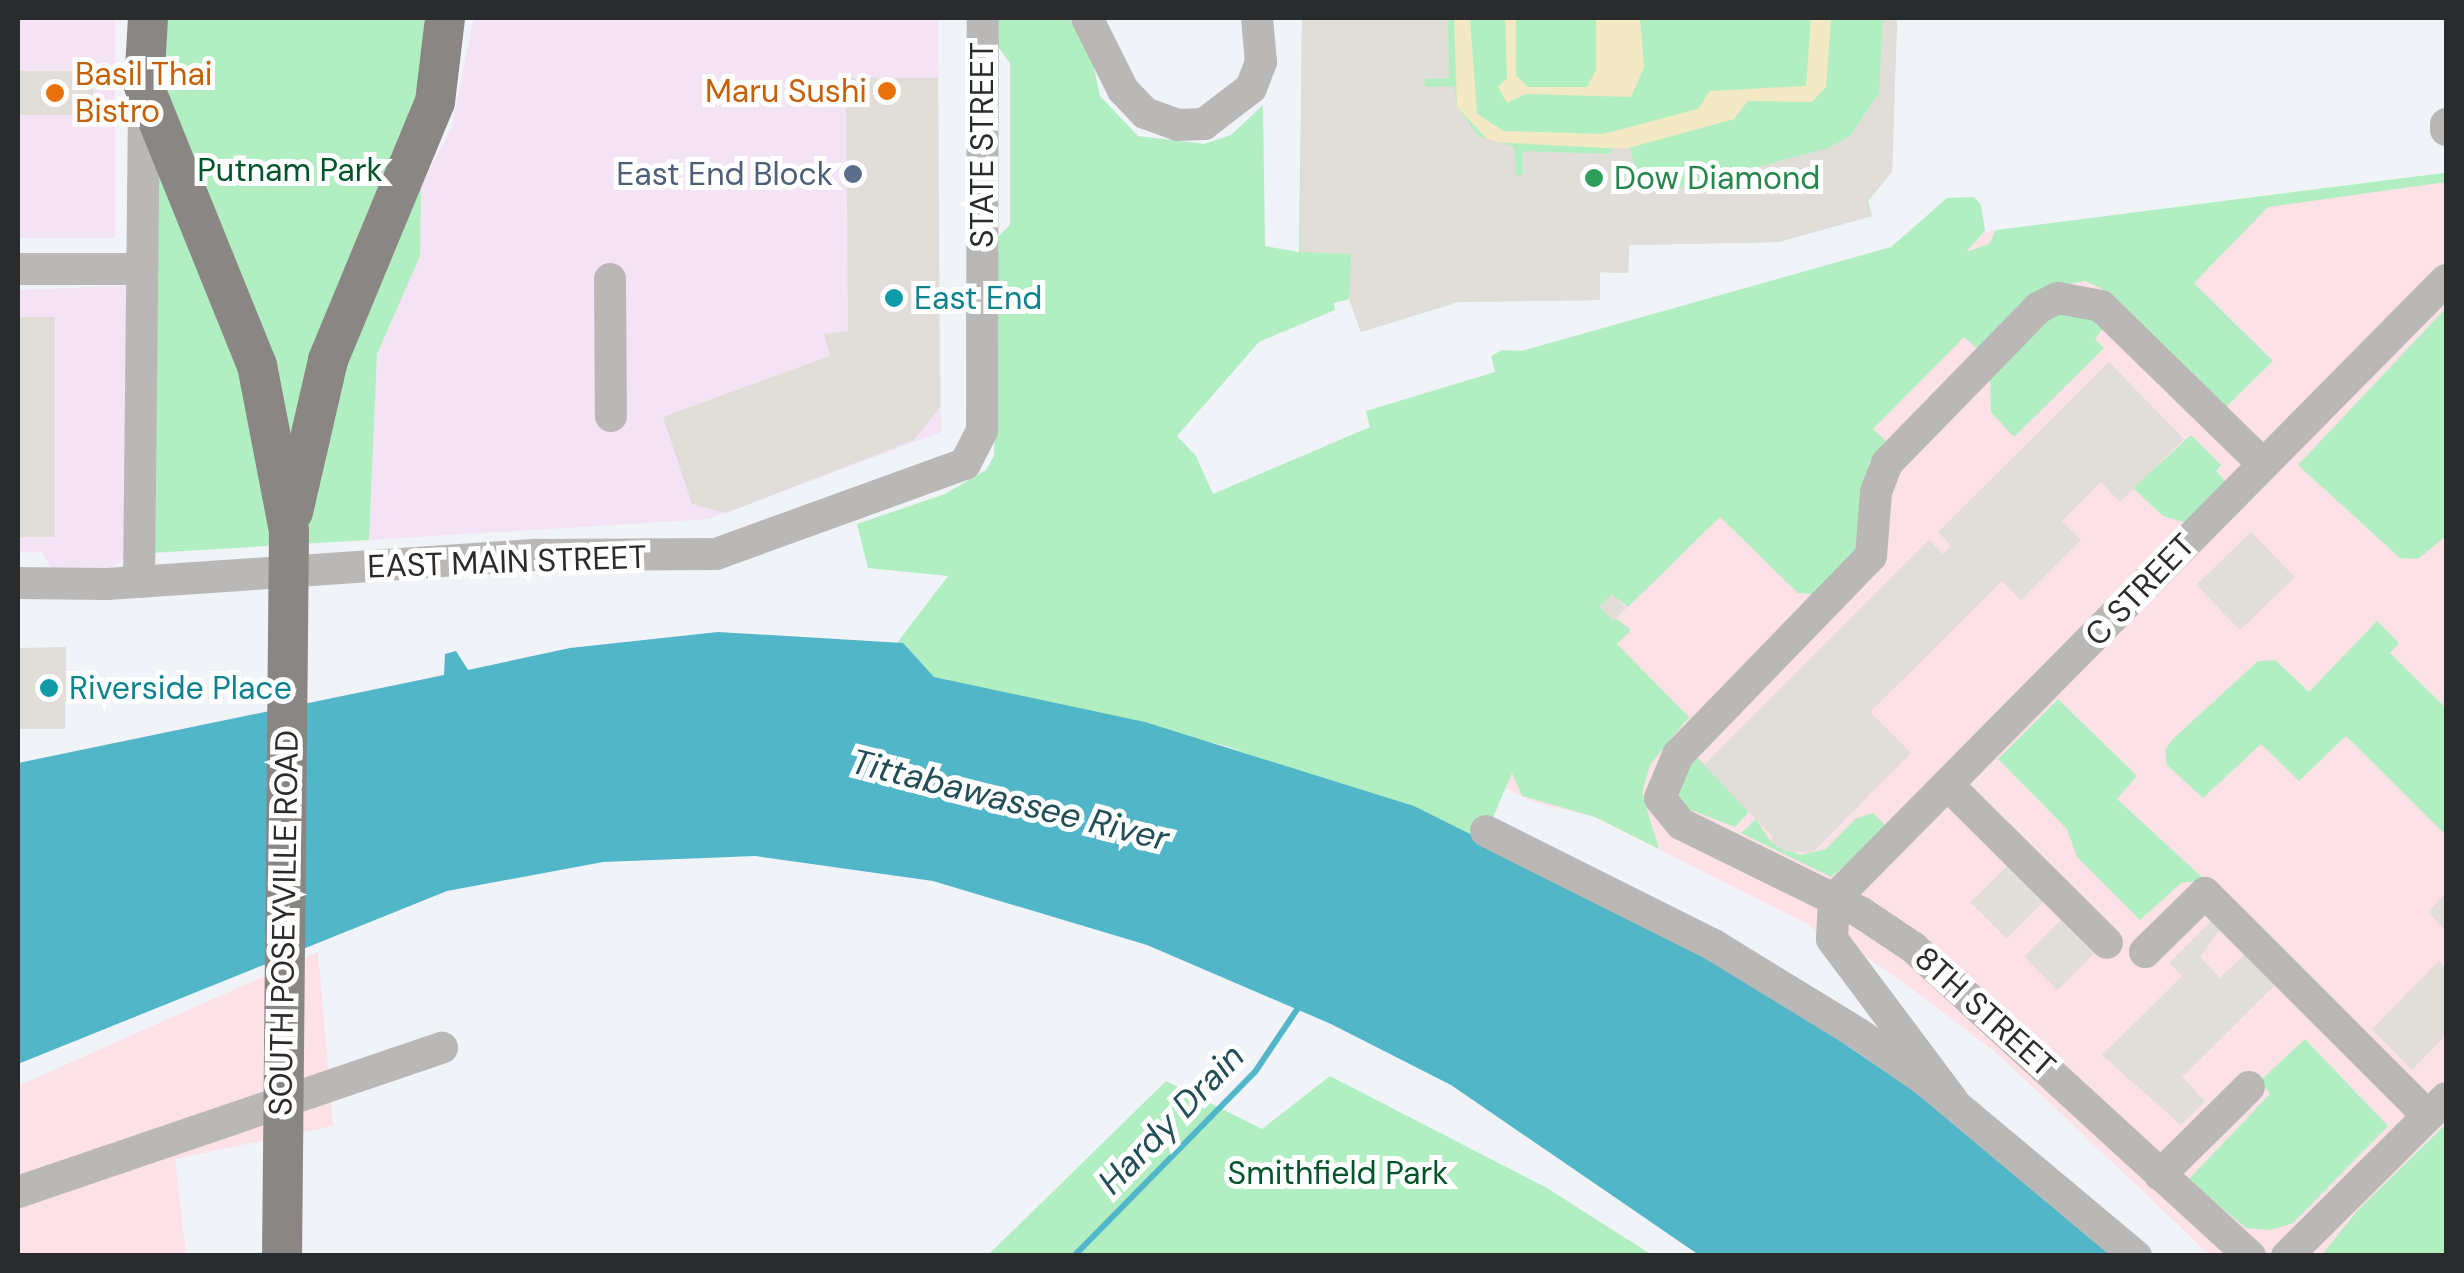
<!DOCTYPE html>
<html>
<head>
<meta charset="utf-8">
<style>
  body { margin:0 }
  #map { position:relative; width:2464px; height:1273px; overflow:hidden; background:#f0f3f8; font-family:"DM Sans",sans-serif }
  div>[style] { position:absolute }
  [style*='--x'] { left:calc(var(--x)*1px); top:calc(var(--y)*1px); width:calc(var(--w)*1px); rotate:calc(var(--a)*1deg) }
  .commercial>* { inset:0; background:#f3e3f5; transform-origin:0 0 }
  .industrial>* { inset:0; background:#fce1e7 }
  .green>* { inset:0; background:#b1efc2 }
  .sand>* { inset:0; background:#f3e9c4 }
  .water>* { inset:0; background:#52b6c9 }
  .stream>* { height:6px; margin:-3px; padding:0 3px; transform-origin:3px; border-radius:3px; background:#52b6c9 }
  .building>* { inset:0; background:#e1ddd8; transform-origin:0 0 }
  .minor>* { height:32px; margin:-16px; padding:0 16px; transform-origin:16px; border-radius:16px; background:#bab8b6 }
  .major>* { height:40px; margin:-20px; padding:0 20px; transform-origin:20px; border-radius:20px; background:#8a8683 }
  .dots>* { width:28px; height:28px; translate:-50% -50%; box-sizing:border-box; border:5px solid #fff; border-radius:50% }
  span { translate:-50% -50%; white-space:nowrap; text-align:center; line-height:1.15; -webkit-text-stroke:10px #fff; paint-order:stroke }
  .food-label { font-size:32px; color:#c56008 }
  .left { translate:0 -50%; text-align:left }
  .right { translate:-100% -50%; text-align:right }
  .street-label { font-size:32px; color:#2a2b2d }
  .park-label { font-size:32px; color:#00552a }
  .service-label { font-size:32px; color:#4e5e75 }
  .leisure-label { font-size:32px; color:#27864d }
  .culture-label { font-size:32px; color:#0d838f }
  .water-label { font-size:35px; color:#224e57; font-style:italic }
  .frame { position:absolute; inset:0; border:20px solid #2a2b2d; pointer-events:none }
</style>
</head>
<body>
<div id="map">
  <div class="commercial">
    <i style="left:18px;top:18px;width:97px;height:220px"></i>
    <i style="clip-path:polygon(474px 18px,938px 18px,941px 432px,709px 519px,369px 540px,377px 354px,419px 256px,422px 183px,451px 129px)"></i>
    <i style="clip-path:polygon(125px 286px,131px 287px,127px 557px,107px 571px,52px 569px,42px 552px,18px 552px,18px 290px)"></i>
  </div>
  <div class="industrial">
    <i style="clip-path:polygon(2446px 173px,2446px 1255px,2210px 1255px,2000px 1056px,1899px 979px,1841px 940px,1821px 937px,1808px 924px,1595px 817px,1536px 803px,1503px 787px,1602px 617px,1599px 607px,1768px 452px,1985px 232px)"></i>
    <i style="clip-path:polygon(318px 952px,333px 1126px,175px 1159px,186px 1255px,18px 1255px,18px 1086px)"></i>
  </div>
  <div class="green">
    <i style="clip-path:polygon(160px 18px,424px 18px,420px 256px,377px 354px,369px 540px,151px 553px)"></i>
    <i style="clip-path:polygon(998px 18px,1068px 18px,1090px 48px,1100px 96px,1138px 136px,1204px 144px,1231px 135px,1263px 105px,1265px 246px,1299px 252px,1302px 18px,1897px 18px,1892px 172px,1868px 201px,1872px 216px,1778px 242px,1629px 245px,1628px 273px,1600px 272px,1600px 300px,1458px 302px,1361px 332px,1350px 299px,1334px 303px,1335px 310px,1259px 342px,1177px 436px,1196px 456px,1213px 494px,1370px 427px,1366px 411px,1495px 372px,1491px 356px,1502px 350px,1521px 351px,1891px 247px,1947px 198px,1974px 197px,1981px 205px,1985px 231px,1966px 252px,1989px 244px,1996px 230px,2444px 173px,2446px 182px,2268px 207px,2194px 283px,2273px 361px,2225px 408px,2105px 290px,2085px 281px,2043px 289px,1979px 350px,1964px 337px,1873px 429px,1887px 442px,1869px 462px,1861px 548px,1813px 594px,1798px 593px,1720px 517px,1628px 607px,1612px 595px,1600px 606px,1631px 630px,1617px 644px,1689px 717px,1650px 765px,1642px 793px,1659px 849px,1595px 817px,1522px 796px,1512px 773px,1483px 841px,1226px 746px,934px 677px,897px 643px,948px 576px,868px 568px,857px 524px,945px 494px,986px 470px,994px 456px,996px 239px,1010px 225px,1010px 63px,997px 45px)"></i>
    <i style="clip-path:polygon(2071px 307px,2105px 326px,2095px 339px,2104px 348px,2014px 437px,1991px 412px,1990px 373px,2040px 323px)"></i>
    <i style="clip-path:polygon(2446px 308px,2446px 536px,2418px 559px,2400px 558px,2298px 465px)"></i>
    <i style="clip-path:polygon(2191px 435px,2221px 465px,2216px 471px,2225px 481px,2198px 518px,2183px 522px,2163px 516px,2133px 488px)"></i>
    <i style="clip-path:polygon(2377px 621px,2399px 643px,2390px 653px,2446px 708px,2446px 835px,2346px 736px,2299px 781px,2261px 744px,2203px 798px,2167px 765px,2165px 750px,2173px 739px,2258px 661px,2275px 660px,2309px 692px)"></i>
    <i style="clip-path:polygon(2058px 699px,2137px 776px,2117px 799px,2205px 880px,2181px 883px,2140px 920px,2077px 857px,2067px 829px,1998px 759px)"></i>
    <i style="clip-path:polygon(1694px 754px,1749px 812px,1735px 827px,1686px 808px,1678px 796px)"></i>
    <i style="clip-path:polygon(1873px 813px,1888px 828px,1831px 877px,1741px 833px,1756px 819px,1770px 841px,1800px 855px,1826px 849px,1855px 819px)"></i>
    <i style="clip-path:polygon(2305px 1039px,2388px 1126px,2293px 1223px,2271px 1230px,2246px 1228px,2188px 1180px,2270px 1094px,2260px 1081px)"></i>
    <i style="clip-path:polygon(1330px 1076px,1547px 1188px,1652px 1255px,988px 1255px,1166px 1081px,1262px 1129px)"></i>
    <i style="clip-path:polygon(2446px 1124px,2446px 1255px,2322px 1255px,2357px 1211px)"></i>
  </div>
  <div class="sand">
    <i style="clip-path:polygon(1454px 18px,1470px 18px,1477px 114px,1504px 131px,1603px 134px,1698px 109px,1710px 91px,1806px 86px,1811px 18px,1831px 18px,1826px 87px,1812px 102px,1748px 101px,1734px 119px,1625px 149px,1490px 142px,1457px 107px)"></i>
    <i style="clip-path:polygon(1505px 18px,1516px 18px,1516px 75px,1528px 87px,1587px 87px,1596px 70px,1596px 18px,1640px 18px,1644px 68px,1631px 97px,1526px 94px,1507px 103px,1498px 87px,1507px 78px)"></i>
  </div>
  <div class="water">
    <i style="clip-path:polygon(718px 632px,903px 643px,934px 677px,1145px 722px,1414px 806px,1718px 958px,1914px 1091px,2110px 1255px,1699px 1255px,1451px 1085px,1331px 1024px,1147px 945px,933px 881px,755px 856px,603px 862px,447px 891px,18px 1064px,18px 763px,444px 675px,445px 654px,456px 651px,468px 670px,570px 648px)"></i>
  </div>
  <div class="stream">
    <i style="--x:1074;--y:1256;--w:258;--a:-45.5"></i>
    <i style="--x:1255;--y:1072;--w:81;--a:-56.1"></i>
  </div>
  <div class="building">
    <i style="clip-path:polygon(1302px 18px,1448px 18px,1449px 78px,1425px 79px,1425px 87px,1454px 86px,1457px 107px,1478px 136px,1515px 147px,1516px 175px,1523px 175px,1523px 151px,1610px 154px,1611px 148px,1630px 148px,1641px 191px,1665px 183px,1668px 191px,1828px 148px,1850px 136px,1879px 93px,1883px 18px,1897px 18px,1892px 172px,1867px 201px,1872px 216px,1778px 242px,1629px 245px,1628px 273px,1600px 272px,1600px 300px,1457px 302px,1361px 332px,1349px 299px,1351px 254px,1300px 252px)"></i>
    <i style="left:18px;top:71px;width:75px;height:44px"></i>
    <i style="clip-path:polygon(846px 78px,938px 78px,940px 407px,914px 440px,726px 513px,692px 504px,663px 417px,830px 356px,824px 334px,848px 331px)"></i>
    <i style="left:18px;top:317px;width:37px;height:220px"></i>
    <i style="clip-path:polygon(2109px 362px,2184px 439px,2120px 502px,2101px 482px,2062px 521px,2081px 540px,2021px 600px,2002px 581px,1870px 712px,1911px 753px,1812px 853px,1784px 851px,1769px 841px,1773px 837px,1704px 765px,1929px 540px,1943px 554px,1951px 546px,1938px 532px)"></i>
    <i style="left:2251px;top:532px;width:63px;height:76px;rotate:46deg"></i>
    <i style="left:1612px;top:594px;width:20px;height:18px;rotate:45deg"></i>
    <i style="clip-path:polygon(66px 647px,66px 675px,81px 675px,81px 702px,65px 702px,65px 729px,18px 729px,18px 648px)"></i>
    <i style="left:2008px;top:865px;width:51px;height:53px;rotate:45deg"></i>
    <i style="clip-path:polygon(2446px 893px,2446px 931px,2428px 912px)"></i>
    <i style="left:2061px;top:920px;width:47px;height:52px;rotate:45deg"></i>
    <i style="clip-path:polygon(2212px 920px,2221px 928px,2200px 957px,2220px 978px,2246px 953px,2277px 983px,2182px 1077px,2205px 1101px,2181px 1125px,2102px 1055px,2182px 976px,2169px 963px)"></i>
    <i style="clip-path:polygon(2439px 961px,2446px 969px,2446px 1035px,2412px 1070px,2372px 1029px)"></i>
  </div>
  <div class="minor">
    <i style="--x:1087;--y:18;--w:80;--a:63.4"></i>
    <i style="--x:1123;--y:90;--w:32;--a:46"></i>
    <i style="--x:1145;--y:113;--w:35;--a:20"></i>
    <i style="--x:1178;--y:125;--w:26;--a:-2"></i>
    <i style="--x:1204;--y:124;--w:59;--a:-37.5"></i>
    <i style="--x:1251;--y:88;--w:28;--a:-69"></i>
    <i style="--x:1261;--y:62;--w:44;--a:-95.2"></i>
    <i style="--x:2446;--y:130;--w:6;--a:-90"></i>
    <i style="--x:18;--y:269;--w:121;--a:0"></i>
    <i style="--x:610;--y:279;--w:137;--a:89.6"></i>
    <i style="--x:139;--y:582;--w:496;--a:-89.4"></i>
    <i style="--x:18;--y:583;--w:89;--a:0.6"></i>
    <i style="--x:107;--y:584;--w:430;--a:-3.9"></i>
    <i style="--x:536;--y:555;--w:180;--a:-0.3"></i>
    <i style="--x:716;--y:554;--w:265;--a:-19.9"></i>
    <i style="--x:965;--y:464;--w:37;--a:-63"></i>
    <i style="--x:982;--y:431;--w:413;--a:-89.9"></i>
    <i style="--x:1948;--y:785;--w:224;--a:44.8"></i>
    <i style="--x:1486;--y:831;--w:253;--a:26.6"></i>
    <i style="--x:1712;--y:944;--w:172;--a:31.5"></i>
    <i style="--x:1859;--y:1034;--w:85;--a:35"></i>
    <i style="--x:1929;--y:1083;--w:270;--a:39.9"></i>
    <i style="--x:2145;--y:952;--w:84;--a:-44.5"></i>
    <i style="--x:2205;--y:893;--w:315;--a:45"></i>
    <i style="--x:1953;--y:1101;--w:202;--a:-126.8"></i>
    <i style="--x:1832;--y:939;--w:40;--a:-87.1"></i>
    <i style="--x:1834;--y:899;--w:870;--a:-45.33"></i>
    <i style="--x:2160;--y:1175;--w:125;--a:-44.7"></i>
    <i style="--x:18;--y:1192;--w:448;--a:-18.8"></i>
    <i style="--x:2250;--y:1256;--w:456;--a:-137.5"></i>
    <i style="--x:1914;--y:948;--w:65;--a:-146.3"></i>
    <i style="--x:1860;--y:912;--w:199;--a:-153.8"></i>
    <i style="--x:1681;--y:824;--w:33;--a:-129"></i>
    <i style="--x:1660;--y:798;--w:47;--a:-67.3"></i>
    <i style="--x:1678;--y:755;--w:277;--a:-45.9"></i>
    <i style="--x:1871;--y:556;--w:64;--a:-85.5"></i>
    <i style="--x:1876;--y:492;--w:31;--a:-69"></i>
    <i style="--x:1887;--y:463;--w:216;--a:-45.7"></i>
    <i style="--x:2038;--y:308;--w:22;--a:-27"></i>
    <i style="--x:2058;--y:298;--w:44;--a:10.5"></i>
    <i style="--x:2101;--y:306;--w:226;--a:44.3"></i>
    <i style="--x:2287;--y:1256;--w:224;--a:-44.8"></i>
  </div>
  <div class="major">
    <i style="--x:148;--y:18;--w:68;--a:93.4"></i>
    <i style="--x:144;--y:86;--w:301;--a:68"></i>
    <i style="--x:257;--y:365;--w:169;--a:79.1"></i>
    <i style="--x:289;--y:531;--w:725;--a:90.55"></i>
    <i style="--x:293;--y:512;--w:156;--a:-77"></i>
    <i style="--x:328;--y:360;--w:279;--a:-67.5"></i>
    <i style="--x:435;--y:102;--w:85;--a:-83.2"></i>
  </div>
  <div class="dots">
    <i style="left:887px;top:91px;background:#e8710a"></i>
    <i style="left:55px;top:93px;background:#e8710a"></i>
    <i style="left:853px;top:174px;background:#5c6f8a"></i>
    <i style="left:1594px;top:178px;background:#2e9e5b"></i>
    <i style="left:894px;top:298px;background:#0f9aa8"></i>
    <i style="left:49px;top:688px;background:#0f9aa8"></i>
  </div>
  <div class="food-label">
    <span class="left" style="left:75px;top:93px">Basil Thai<br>Bistro</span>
    <span class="right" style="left:867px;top:91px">Maru Sushi</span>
  </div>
  <div class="street-label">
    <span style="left:982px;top:145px;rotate:-90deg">STATE STREET</span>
    <span style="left:507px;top:562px;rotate:-2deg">EAST MAIN STREET</span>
    <span style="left:2140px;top:590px;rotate:-46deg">C STREET</span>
    <span style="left:284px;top:923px;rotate:-89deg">SOUTH POSEYVILLE ROAD</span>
    <span style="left:1985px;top:1012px;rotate:42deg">8TH STREET</span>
  </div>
  <div class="park-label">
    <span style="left:290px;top:170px">Putnam Park</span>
    <span style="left:1338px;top:1173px">Smithfield Park</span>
  </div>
  <div class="service-label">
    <span class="right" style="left:833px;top:174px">East End Block</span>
  </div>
  <div class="leisure-label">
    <span class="left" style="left:1614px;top:178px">Dow Diamond</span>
  </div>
  <div class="culture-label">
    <span class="left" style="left:914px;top:298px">East End</span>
    <span class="left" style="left:69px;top:688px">Riverside Place</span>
  </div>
  <div class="water-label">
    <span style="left:1010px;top:800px;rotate:14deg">Tittabawassee River</span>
    <span style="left:1171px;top:1119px;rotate:-46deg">Hardy Drain</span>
  </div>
  <div class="frame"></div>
</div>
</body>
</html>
